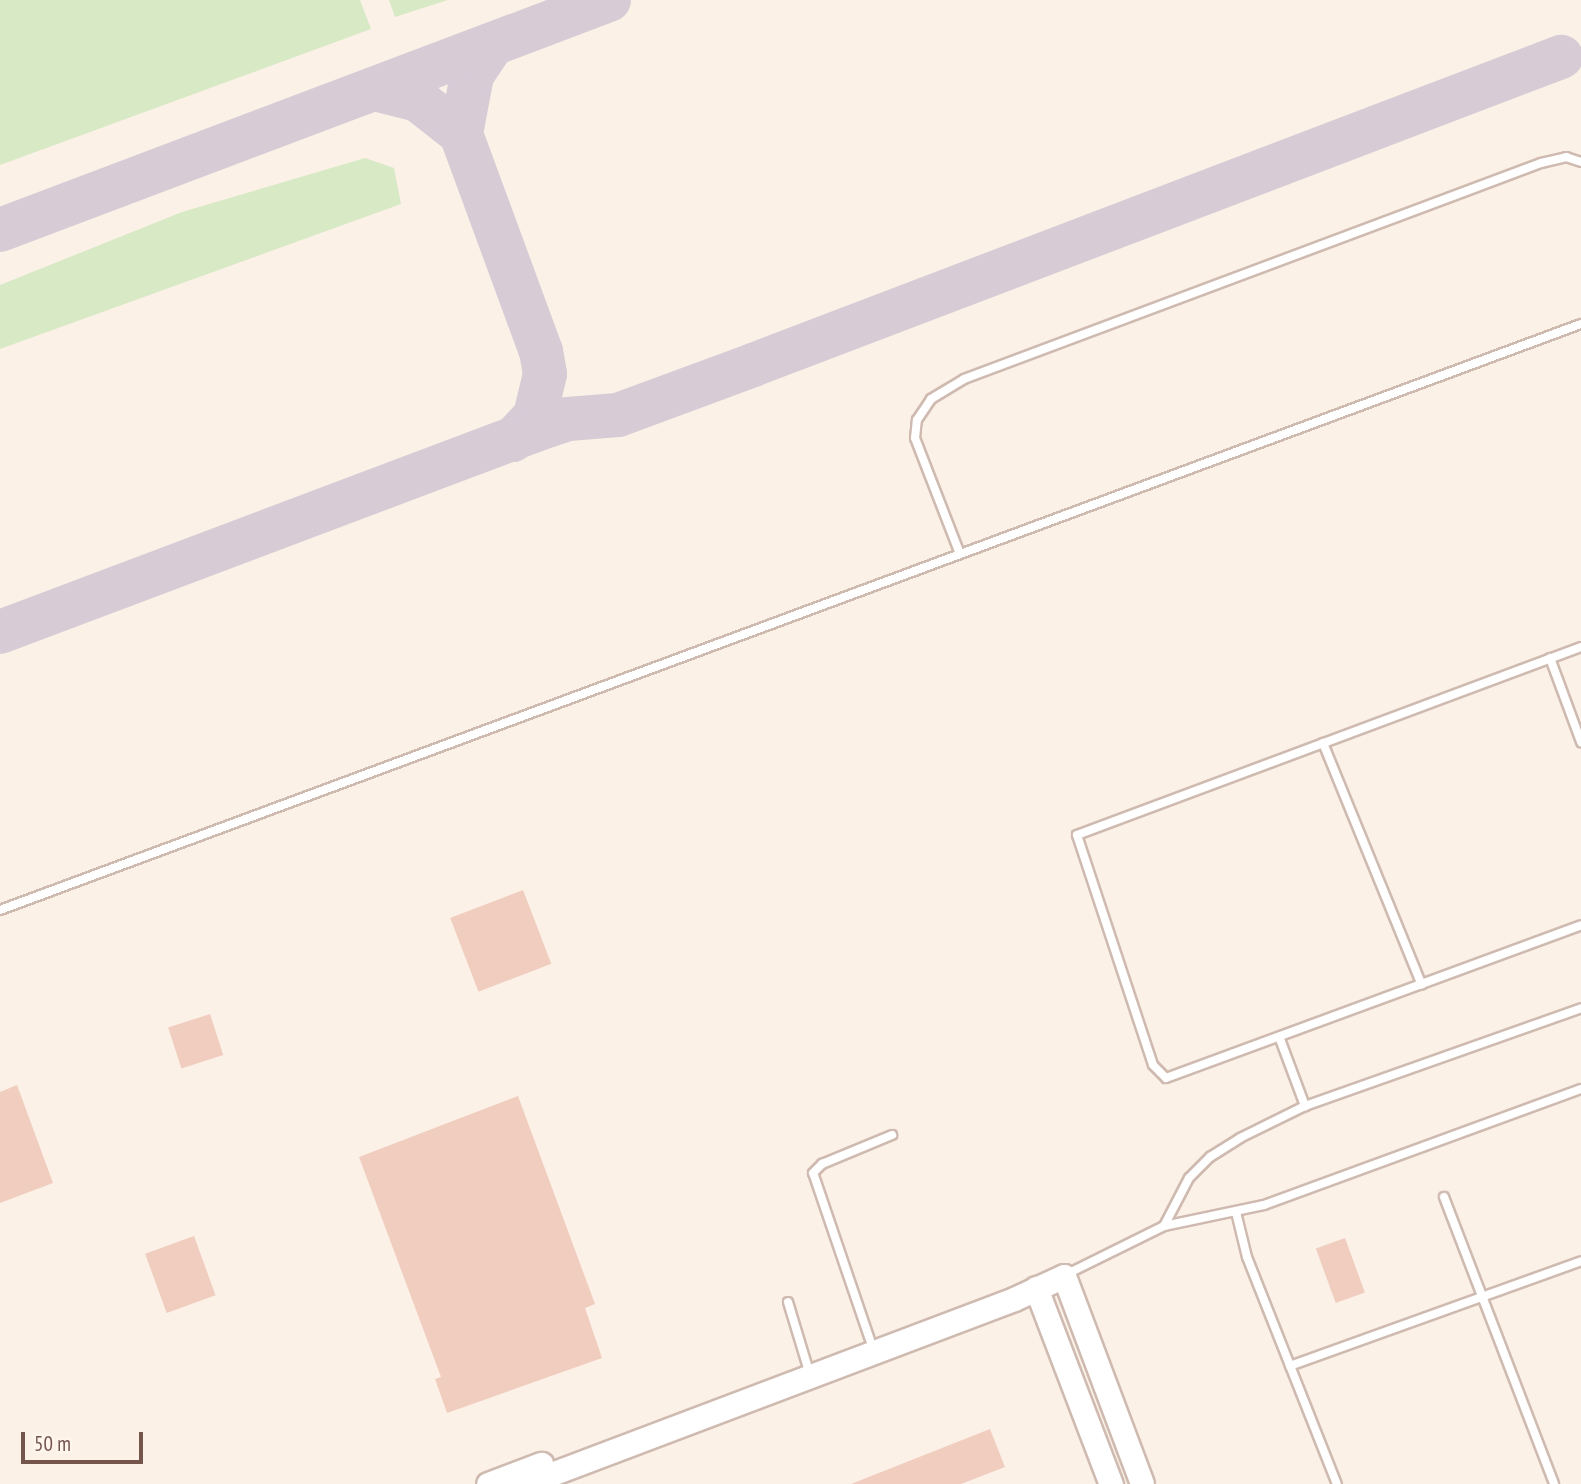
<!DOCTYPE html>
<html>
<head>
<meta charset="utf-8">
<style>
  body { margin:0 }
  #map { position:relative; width:1581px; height:1484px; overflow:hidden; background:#fcf1e7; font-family:"PT Sans Narrow",sans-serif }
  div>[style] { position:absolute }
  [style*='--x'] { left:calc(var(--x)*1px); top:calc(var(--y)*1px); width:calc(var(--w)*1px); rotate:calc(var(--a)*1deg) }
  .green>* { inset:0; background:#d8e9c5 }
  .taxiway>* { height:44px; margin:-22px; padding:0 22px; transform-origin:22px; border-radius:22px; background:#d7cbd6 }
  .building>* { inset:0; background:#f0cdbf; transform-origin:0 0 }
  .roads { filter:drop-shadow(2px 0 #cfbab0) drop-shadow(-2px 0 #cfbab0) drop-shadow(0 2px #cfbab0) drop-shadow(0 -2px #cfbab0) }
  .lane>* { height:8px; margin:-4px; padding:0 4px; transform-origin:4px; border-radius:4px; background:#fff }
  .secondary>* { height:23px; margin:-11.5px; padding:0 11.5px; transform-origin:11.5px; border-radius:11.5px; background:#fff }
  span { translate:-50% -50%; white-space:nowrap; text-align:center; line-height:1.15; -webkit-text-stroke:5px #fef5ed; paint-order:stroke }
  .scale { position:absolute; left:21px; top:1432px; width:122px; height:32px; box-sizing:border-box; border:4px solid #74554c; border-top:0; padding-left:9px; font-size:21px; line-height:24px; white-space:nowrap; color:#74554c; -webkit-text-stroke:5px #fef5ed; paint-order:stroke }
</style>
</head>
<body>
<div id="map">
  <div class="green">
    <i style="clip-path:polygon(0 0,360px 0,371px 29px,0 165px)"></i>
    <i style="clip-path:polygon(389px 0,448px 0,395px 17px)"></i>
    <i style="clip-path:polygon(365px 158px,394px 168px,401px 204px,0 349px,0 285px,182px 212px)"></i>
  </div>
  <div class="taxiway">
    <i style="--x:378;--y:90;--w:41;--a:14"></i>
    <i style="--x:418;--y:100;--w:55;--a:38.3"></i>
    <i style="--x:461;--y:134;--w:60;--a:-79.4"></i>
    <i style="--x:472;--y:75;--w:34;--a:-56"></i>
    <i style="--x:461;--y:134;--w:231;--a:69.8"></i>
    <i style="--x:541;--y:351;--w:23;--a:80"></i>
    <i style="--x:545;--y:374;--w:43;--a:103.4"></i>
    <i style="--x:535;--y:416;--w:33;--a:133"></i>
    <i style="--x:0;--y:230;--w:651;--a:-20.69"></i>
    <i style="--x:0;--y:632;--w:570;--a:-20.66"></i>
    <i style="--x:533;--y:431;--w:37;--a:-19"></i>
    <i style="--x:568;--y:419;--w:50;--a:-4.6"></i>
    <i style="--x:618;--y:415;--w:144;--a:-20.3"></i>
    <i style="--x:753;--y:365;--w:865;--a:-20.87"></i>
  </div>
  <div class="building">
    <i style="left:523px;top:890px;width:79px;height:78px;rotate:69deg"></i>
    <i style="left:210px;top:1014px;width:43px;height:44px;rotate:72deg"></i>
    <i style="clip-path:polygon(17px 1085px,53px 1183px,0 1203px,0 1092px)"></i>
    <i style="clip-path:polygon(518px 1096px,595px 1304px,585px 1308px,602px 1358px,447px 1413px,435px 1379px,441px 1377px,359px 1157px)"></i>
    <i style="left:194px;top:1236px;width:63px;height:52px;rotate:70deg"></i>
    <i style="left:1345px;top:1238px;width:58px;height:31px;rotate:70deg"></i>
    <i style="clip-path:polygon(990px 1429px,1005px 1467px,961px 1484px,851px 1484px)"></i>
  </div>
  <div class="roads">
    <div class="lane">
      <i style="--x:960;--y:554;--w:124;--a:-111.2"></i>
      <i style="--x:915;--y:438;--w:18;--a:-84"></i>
      <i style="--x:917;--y:420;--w:25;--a:-56"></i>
      <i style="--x:931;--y:399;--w:39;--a:-31"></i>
      <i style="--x:964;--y:379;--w:616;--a:-20.52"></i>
      <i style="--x:1541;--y:163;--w:26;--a:-13"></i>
      <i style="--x:1566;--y:157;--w:16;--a:18"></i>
      <i style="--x:1581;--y:647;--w:538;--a:159.54"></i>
      <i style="--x:1077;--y:835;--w:242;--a:71.7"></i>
      <i style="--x:1153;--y:1065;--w:18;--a:45"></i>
      <i style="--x:1166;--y:1078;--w:442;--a:-20.2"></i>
      <i style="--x:1550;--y:658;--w:90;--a:69.7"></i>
      <i style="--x:1323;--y:743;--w:261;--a:67.8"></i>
      <i style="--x:0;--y:910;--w:1686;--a:-20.34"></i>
      <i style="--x:1280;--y:1039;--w:72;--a:69.5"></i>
      <i style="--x:1444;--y:1197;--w:307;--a:69"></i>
      <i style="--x:1236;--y:1212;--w:46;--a:76.3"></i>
      <i style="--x:1247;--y:1257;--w:244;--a:68.4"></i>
      <i style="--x:1164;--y:1226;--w:102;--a:-11.9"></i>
      <i style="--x:1264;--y:1205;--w:338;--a:-20.1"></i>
      <i style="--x:1067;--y:1274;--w:108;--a:-26.3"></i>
      <i style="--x:1164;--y:1226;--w:54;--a:-62.5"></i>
      <i style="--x:1189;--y:1178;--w:30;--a:-45"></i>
      <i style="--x:1210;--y:1157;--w:36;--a:-32"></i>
      <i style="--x:1240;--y:1138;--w:72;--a:-26.2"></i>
      <i style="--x:1305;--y:1106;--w:293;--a:-19.5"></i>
      <i style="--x:788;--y:1302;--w:66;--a:73.2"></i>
      <i style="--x:870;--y:1340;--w:176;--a:-108.8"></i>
      <i style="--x:813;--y:1173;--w:13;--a:-45"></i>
      <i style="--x:822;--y:1164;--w:76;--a:-22.5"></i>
      <i style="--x:1290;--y:1366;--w:309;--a:-19.8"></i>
    </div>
    <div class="secondary">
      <i style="--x:1036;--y:1288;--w:210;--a:69.1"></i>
      <i style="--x:488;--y:1484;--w:57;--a:-20.7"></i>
      <i style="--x:525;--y:1484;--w:523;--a:-20.72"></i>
      <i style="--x:1014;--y:1299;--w:55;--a:-24.7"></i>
      <i style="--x:1064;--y:1276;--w:222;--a:69.4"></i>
    </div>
  </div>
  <div class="scale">50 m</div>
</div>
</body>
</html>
